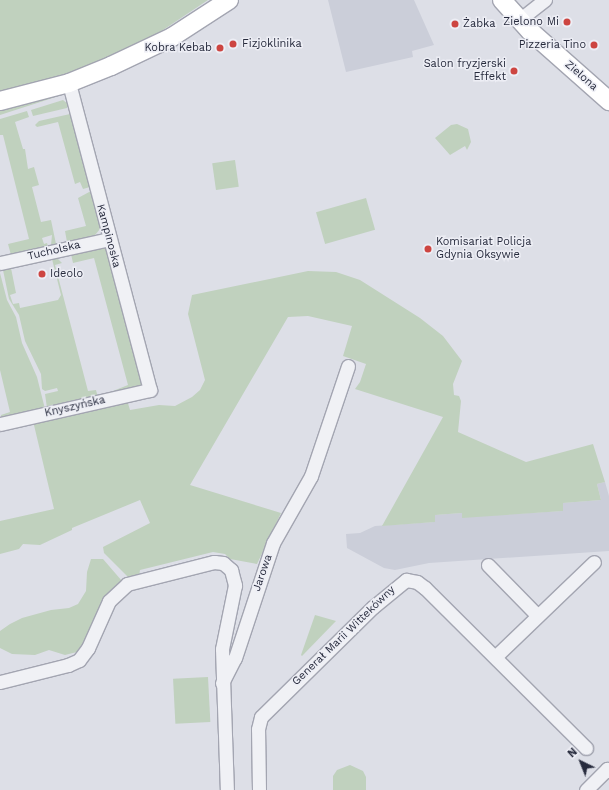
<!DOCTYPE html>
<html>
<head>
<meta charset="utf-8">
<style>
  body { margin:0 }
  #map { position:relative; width:609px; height:790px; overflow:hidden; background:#dddfe7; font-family:"Work Sans",sans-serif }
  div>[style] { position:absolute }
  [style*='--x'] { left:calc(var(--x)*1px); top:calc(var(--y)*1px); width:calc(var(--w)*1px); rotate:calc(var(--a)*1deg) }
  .built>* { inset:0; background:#cbced9 }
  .green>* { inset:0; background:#c0d1be; transform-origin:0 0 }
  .roads { filter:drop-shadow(1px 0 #a3a5b1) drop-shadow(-1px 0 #a3a5b1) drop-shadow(0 1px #a3a5b1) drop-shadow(0 -1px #a3a5b1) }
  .street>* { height:13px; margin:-6.5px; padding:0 6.5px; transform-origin:6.5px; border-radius:6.5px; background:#f0f1f5 }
  .secondary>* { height:18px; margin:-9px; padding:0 9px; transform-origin:9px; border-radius:9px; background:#fff }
  .dots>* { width:11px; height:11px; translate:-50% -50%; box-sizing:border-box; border:2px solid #edeef5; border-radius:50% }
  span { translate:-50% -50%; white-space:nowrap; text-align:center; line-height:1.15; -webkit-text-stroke:3px #edeef5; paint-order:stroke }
  .poi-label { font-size:11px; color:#272b3d }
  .right { translate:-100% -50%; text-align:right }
  .left { translate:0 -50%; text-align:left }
  .street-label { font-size:11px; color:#272b3d }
  .north { position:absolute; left:561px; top:742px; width:40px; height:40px; -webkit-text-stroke:3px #edeef5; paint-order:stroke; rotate:317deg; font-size:11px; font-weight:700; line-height:16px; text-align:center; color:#272b3d }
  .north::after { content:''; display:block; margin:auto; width:14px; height:18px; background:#272b3d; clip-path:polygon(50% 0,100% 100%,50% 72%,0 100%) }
</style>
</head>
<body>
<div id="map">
  <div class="built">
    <i style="clip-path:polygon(328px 0,414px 0,434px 45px,412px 51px,413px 57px,346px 72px)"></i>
    <i style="clip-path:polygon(605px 482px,609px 496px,609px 551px,429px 563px,395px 570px,384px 568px,347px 548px,346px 534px,360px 533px,375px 526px,434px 522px,434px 515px,462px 513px,462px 517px,563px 511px,562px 503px,601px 500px,597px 484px)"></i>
  </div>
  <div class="green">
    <i style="clip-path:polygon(0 0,208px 0,160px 32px,109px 59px,67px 77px,0 95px)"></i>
    <i style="clip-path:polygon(61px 93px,65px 94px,0 115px,0 108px)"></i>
    <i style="clip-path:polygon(63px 100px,68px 104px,67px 108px,33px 116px,31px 110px)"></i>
    <i style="clip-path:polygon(27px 111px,29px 117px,15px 122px,23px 149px,25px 149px,28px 169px,34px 167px,39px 185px,32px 187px,41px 222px,51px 220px,56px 244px,51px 245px,52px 235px,42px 238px,44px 244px,47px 243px,48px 246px,11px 255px,8px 244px,29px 239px,3px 135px,0 135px,0 119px)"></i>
    <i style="clip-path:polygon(70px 114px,90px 187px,83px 189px,80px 182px,75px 184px,58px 122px,37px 127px,35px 125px,39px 121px)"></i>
    <i style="clip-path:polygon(457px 124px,468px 129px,471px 142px,467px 150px,465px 146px,450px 155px,435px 138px,451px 125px)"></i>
    <i style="left:235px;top:160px;width:27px;height:23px;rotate:82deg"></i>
    <i style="clip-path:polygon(91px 191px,100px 229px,95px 235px,67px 242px,65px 231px,86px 226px,78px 198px)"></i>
    <i style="left:366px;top:198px;width:33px;height:52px;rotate:74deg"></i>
    <i style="clip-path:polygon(101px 247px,106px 249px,143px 384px,142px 387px,108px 395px,108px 393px,128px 385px,94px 258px,73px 263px,71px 254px)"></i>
    <i style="clip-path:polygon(57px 258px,62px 263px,55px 265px,88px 391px,96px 390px,98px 398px,47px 408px,45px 394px,58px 391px,57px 388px,45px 391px,42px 389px,41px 374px,25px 341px,19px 315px,9px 299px,3px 270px,11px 268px,16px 293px,10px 295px,13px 304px,19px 303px,20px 308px,58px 300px,61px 295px,52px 259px)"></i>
    <i style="clip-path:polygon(308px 271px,336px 272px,360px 280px,420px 318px,443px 336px,462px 361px,453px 384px,454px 395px,459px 396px,461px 401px,458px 432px,526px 462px,593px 444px,605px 482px,597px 484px,601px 500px,563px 503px,563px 511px,462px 518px,462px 513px,435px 515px,435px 522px,382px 526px,443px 417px,355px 389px,360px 382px,366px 364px,343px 356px,352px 326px,308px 316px,288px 317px,190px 485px,281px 513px,257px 564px,230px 559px,225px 554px,213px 552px,140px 570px,139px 576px,131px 580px,104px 553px,103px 547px,150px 523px,140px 500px,72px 528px,72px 530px,40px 545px,23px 544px,19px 549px,0 554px,0 521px,54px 509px,33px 421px,127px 400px,130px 410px,159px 405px,175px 406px,192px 397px,200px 390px,205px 380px,188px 314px,192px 295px)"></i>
    <i style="clip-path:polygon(0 273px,7px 300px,16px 317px,22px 343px,37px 377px,45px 409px,2px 420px,1px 415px,10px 412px,0 370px)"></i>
    <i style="clip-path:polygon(91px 559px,103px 559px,122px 581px,81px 651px,65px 655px,49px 650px,35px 655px,12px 654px,0 648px,0 631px,10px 624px,22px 618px,51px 610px,69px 608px,78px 604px,86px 591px,87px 572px)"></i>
    <i style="clip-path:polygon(315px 615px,336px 621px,302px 656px,301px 655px)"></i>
    <i style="left:208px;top:677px;width:45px;height:35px;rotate:87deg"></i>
    <i style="clip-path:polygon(350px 765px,363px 771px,366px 777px,366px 790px,333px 790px,333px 776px,337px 770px)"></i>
  </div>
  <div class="roads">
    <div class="street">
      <i style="--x:519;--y:20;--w:33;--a:-38"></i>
      <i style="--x:0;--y:263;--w:112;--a:-12.4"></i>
      <i style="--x:0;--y:424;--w:154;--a:-12.8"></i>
      <i style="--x:150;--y:390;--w:318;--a:-104.8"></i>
      <i style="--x:488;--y:565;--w:71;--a:45.6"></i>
      <i style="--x:495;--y:657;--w:137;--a:-43.8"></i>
      <i style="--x:0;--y:682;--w:70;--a:-14"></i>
      <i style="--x:68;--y:665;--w:12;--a:-24"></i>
      <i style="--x:79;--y:660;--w:15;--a:-53"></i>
      <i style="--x:88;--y:648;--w:51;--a:-65.9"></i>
      <i style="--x:109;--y:601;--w:25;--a:-43"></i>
      <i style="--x:127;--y:584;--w:90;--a:-14.2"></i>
      <i style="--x:214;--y:562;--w:9;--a:6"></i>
      <i style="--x:223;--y:563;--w:11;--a:41"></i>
      <i style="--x:231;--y:570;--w:16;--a:75"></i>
      <i style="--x:235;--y:585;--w:65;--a:101.5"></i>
      <i style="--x:222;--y:649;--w:141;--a:88"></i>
      <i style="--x:222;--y:683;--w:28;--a:-63"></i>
      <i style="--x:235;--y:658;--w:121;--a:-71.7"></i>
      <i style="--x:273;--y:543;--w:77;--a:-60.4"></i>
      <i style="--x:311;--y:476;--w:116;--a:-71.4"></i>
      <i style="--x:259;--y:790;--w:61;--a:-90.9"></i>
      <i style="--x:258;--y:729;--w:12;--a:-76"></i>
      <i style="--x:261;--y:717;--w:157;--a:-44.5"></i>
      <i style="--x:373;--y:607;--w:43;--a:-39.3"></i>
      <i style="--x:406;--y:580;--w:11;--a:10"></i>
      <i style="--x:417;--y:582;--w:10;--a:37"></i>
      <i style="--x:425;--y:588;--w:227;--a:44.8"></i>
      <i style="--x:586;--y:790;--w:30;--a:-45"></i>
      <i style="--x:607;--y:769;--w:3;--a:45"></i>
    </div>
    <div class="secondary">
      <i style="--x:502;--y:0;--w:42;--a:47.9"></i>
      <i style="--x:530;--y:31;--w:106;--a:41.5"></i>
      <i style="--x:0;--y:101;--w:71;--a:-14.6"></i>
      <i style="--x:69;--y:83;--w:45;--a:-22"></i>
      <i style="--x:111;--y:66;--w:68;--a:-25.4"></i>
      <i style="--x:172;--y:37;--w:68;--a:-33"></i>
    </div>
  </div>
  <div class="dots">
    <i style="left:567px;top:22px;background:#cd4541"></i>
    <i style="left:455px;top:24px;background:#cd4541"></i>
    <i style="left:233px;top:44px;background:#cd4541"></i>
    <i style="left:594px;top:45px;background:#cd4541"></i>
    <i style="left:220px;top:48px;background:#cd4541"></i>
    <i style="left:514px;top:71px;background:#cd4541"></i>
    <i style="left:428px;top:249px;background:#cd4541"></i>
    <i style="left:42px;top:274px;background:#cd4541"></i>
  </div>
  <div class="poi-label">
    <span class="right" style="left:559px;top:22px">Zielono Mi</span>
    <span class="left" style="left:463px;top:24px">Żabka</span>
    <span class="left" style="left:242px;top:44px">Fizjoklinika</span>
    <span class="right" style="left:586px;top:45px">Pizzeria Tino</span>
    <span class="right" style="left:212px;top:48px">Kobra Kebab</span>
    <span class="right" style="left:506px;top:71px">Salon fryzjerski<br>Effekt</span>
    <span class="left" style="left:436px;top:249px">Komisariat Policja<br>Gdynia Oksywie</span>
    <span class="left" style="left:50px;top:274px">Ideolo</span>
  </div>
  <div class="street-label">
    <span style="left:581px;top:76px;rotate:41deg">Zielona</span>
    <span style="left:108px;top:236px;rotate:75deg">Kampinoska</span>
    <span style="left:54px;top:251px;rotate:-13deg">Tucholska</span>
    <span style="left:75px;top:407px;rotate:-13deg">Knyszyńska</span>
    <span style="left:263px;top:573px;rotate:-71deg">Jarowa</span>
    <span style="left:344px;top:636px;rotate:-44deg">Generał Marii Wittekówny</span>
  </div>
  <div class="north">N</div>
</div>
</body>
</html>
